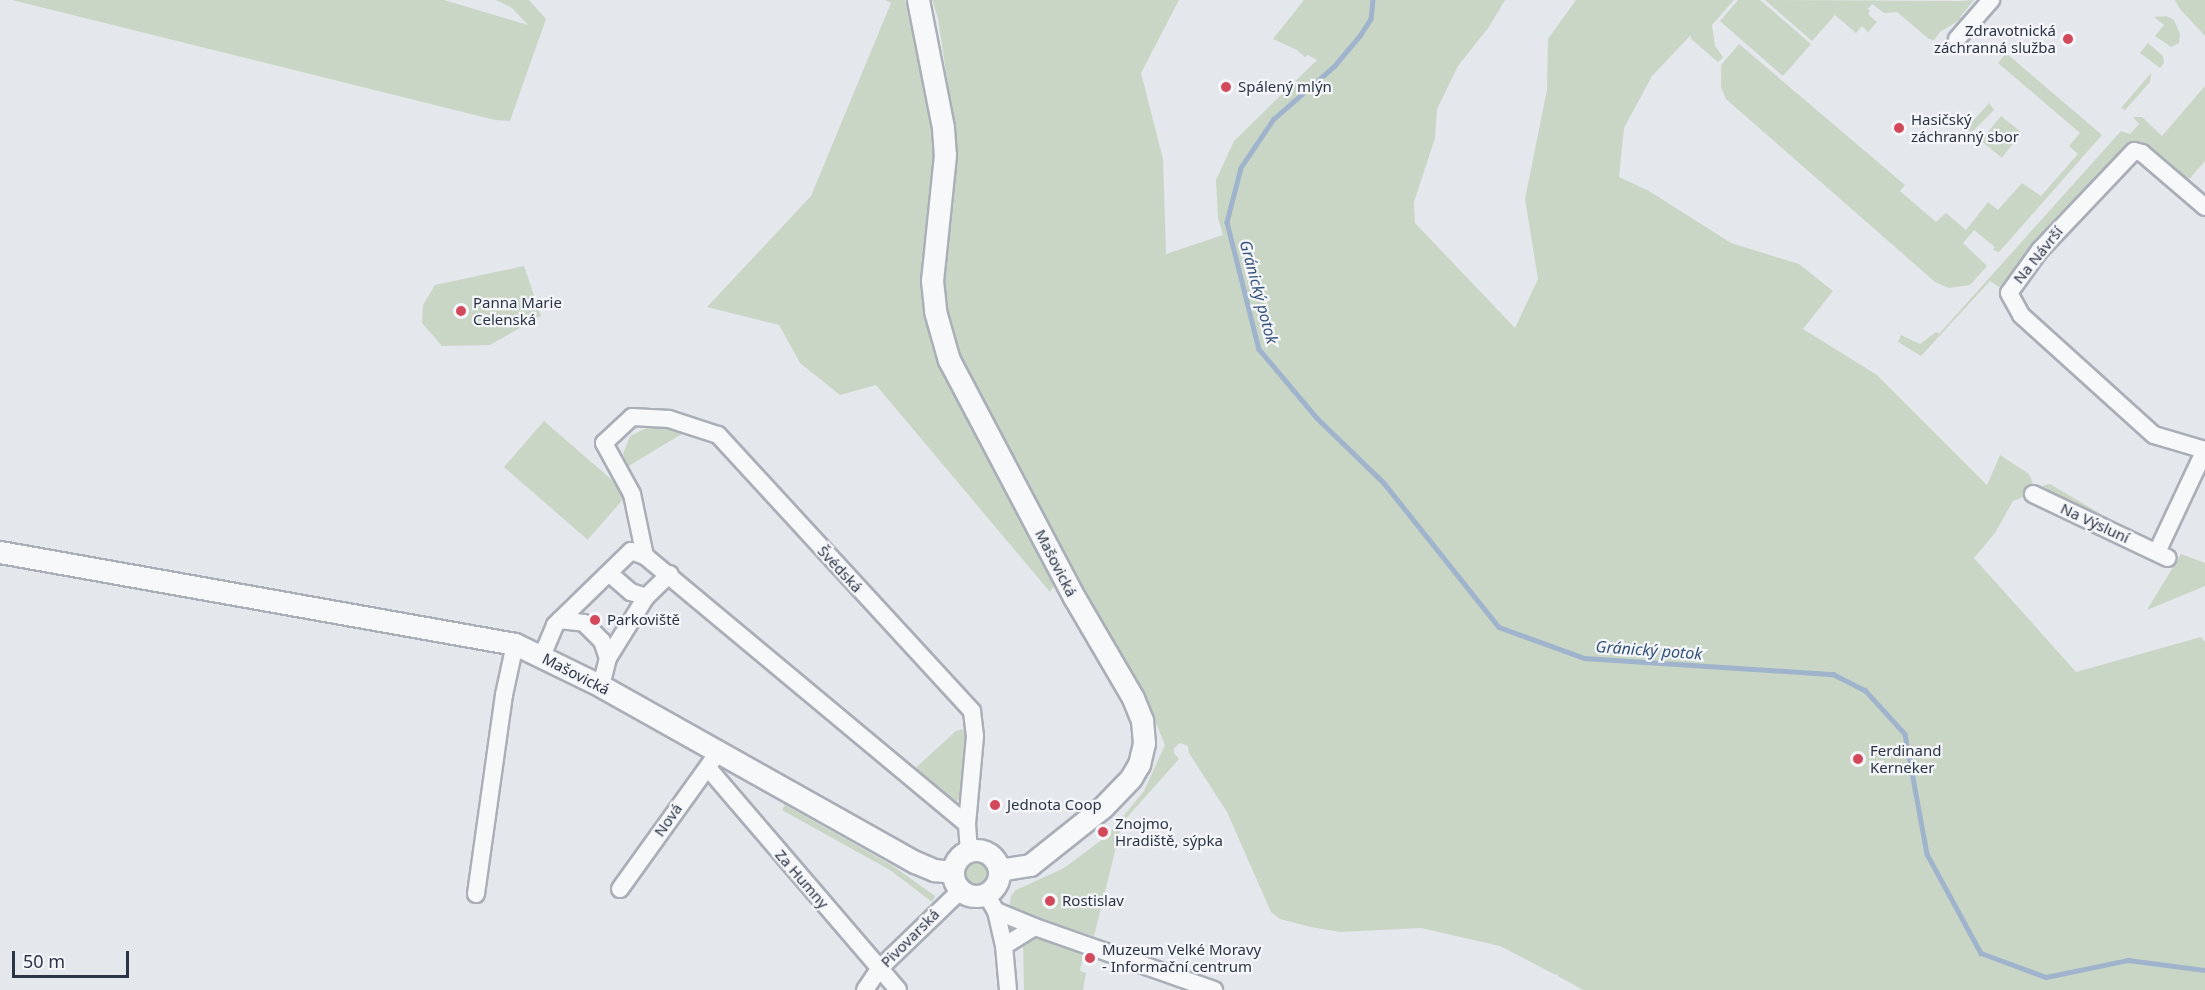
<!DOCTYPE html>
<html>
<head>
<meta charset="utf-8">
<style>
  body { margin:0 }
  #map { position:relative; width:2205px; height:990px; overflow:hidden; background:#e4e7ec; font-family:"Noto Sans",sans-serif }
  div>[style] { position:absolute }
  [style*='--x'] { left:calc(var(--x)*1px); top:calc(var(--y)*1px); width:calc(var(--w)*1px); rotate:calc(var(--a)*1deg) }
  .green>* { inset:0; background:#c9d6c5; transform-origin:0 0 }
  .round { border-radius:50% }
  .stream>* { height:4.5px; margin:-2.25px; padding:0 2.25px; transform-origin:2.25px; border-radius:2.25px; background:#9fb4cc }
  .roads { filter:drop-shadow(2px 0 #a9aeb7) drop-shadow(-2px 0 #a9aeb7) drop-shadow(0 2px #a9aeb7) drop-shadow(0 -2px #a9aeb7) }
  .minor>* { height:16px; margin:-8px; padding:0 8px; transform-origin:8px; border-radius:8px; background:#f7f8fa }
  .tertiary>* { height:21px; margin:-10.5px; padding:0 10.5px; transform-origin:10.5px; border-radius:10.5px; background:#f7f8fa }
  .tertiary>.ring { margin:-10.5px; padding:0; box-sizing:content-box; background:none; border:21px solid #f7f8fa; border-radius:50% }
  .dots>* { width:16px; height:16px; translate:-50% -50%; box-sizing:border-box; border:3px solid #f4f6f9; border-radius:50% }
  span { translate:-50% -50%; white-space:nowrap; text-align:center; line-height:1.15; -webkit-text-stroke:4.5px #f4f6f9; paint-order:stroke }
  .poi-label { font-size:15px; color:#2b3445 }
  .right { translate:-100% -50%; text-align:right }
  .left { translate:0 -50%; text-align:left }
  .street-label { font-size:15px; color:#2b3445 }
  .water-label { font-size:16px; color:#34527a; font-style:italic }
  .scale { position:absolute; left:12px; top:951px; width:117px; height:27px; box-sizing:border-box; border:3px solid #2b3445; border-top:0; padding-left:8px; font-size:18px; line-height:21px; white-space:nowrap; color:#2b3445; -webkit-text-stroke:4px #f4f6f9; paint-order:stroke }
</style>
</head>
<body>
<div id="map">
  <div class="green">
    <i style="clip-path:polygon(12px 0,444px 0,528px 25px,512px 8px,496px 0,529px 0,546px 19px,510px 121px,495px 120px)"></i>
    <i style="clip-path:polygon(885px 0,905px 0,933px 129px,934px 155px,922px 280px,924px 314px,939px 364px,1055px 584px,1050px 592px,876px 385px,840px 395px,800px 363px,779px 325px,707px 307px,811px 196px,891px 3px)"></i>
    <i style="clip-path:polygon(932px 0,1179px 0,1141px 73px,1163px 159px,1166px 254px,1223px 235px,1218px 218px,1216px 180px,1234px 141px,1317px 60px,1308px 55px,1305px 57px,1297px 50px,1273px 39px,1304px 0,1505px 0,1489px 27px,1458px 66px,1437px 109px,1435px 138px,1414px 202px,1415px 223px,1515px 328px,1538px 279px,1525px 199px,1547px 90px,1548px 39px,1576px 0,1734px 0,1712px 25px,1715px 46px,1723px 57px,1718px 62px,1691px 39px,1691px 35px,1652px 76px,1624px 128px,1619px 177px,1649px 191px,1731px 243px,1799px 264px,1833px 291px,1803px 329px,1877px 375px,1987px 485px,2000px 455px,2029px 474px,2034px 486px,2023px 497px,2013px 501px,1995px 533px,1974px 558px,2076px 672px,2201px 637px,2205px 642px,2205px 990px,1583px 990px,1558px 976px,1558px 973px,1556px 975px,1500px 946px,1421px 928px,1340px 932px,1311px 927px,1280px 919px,1271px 912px,1227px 812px,1189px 753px,1188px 746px,1180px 743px,1174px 748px,1174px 753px,1179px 759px,1122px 823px,1094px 936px,1009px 909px,1011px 896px,1016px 890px,1064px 868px,1107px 836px,1144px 791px,1165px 745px,1144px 694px,1083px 592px,959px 356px,945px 310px,943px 280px,955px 156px,954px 127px,938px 18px)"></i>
    <i style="clip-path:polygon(1738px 0,1760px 0,1811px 44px,1783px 76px,1720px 21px)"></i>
    <i style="clip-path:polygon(1765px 0,1958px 1px,1974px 0,1960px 17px,1961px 19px,1940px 32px,1934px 40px,1929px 39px,1897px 12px,1884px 13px,1872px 4px,1868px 9px,1870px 11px,1868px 14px,1877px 22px,1868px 32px,1862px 26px,1856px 33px,1835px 15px,1812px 41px)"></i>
    <i style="clip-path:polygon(2175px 0,2205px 0,2205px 36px,2179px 8px)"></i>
    <i style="clip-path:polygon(2166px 16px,2174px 20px,2180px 34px,2179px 43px,2171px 47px,2155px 36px,2164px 25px,2154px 17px)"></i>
    <i style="clip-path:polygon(2148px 43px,2163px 56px,2164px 63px,2160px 68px,2140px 53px)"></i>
    <i style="clip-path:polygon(1739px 44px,1905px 185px,1900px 191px,1936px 222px,1946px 213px,1966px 230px,1988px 202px,1998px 210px,2022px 183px,2041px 196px,2078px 154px,2069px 146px,2080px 133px,1998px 63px,2006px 53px,2102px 135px,1999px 252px,1993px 250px,1995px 247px,1974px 230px,1963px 243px,1987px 266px,1970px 285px,1949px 288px,1935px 282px,1726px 99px,1721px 87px,1721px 65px)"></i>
    <i style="clip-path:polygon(2151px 73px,2150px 82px,2125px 110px,2121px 108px)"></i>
    <i style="clip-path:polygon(2205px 86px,2205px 161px,2184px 185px,2134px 141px,2031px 256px,1999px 287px,1990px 281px,1921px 356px,1898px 342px,1901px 335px,1920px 344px,1936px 332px,1939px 334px,2121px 131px,2130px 134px,2139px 124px,2133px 117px,2142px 117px,2162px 136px)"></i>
    <i style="clip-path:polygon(1989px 103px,1994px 110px,1971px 133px,1966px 129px)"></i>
    <i style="left:2001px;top:116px;width:27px;height:32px;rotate:39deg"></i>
    <i style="clip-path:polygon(524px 266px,541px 316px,490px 345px,442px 346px,422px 323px,423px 305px,435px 285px)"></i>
    <i style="left:544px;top:421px;width:111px;height:61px;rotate:41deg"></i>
    <i style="clip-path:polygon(667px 425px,685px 432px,627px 467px,623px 454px,630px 436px,649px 427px)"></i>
    <i style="clip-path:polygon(2050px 484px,2099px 513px,2123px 526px,2119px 530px,2085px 509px,2058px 499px,2042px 486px)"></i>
    <i style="clip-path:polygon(2181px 554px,2205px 563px,2205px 586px,2147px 610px)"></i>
    <i style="clip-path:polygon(967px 728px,961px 798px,951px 805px,910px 773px,956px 731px)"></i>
    <i style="clip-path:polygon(785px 805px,893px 866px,935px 896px,932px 902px,890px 870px,782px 810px)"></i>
    <i class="round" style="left:964px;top:861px;width:24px;height:24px"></i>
    <i style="clip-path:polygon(1043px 935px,1084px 951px,1080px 971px,1086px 973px,1083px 990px,1024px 990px,1023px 941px)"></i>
  </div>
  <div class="stream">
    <i style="--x:1373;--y:0;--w:19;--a:96"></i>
    <i style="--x:1371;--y:19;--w:20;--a:123"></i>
    <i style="--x:1360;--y:36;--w:39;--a:130"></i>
    <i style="--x:1335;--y:66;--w:81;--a:139"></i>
    <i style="--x:1274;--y:119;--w:59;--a:124"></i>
    <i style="--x:1241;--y:168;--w:56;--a:104.5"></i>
    <i style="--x:1227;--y:222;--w:131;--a:75.9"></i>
    <i style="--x:1259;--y:349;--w:89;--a:50"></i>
    <i style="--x:1316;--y:417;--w:95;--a:44.1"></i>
    <i style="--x:1384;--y:483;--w:184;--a:51.4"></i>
    <i style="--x:1499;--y:627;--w:90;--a:20"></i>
    <i style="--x:1584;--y:658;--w:250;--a:3.7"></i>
    <i style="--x:1833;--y:674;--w:36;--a:27"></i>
    <i style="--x:1865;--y:690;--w:59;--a:47.7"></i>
    <i style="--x:1905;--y:734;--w:122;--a:79.6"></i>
    <i style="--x:1927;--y:854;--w:113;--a:61.4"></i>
    <i style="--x:1981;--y:953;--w:69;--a:20.3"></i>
    <i style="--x:2046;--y:977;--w:84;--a:-11.7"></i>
    <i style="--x:2128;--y:960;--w:78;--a:7.4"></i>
  </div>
  <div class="roads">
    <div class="minor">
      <i style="--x:1957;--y:39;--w:52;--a:-48.9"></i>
      <i style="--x:2205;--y:207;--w:83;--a:-139.4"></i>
      <i style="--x:2142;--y:153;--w:8;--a:-166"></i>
      <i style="--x:2134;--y:151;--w:137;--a:133.5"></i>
      <i style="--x:2040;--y:250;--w:53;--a:125.8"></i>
      <i style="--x:2009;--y:293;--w:25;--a:61"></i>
      <i style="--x:2021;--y:315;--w:179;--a:42.1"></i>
      <i style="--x:2154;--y:435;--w:53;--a:16.4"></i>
      <i style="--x:2033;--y:494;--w:149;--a:25.4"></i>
      <i style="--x:2157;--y:552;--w:113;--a:-64.8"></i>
      <i style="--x:610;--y:574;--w:28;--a:41"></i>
      <i style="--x:631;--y:592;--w:16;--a:18"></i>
      <i style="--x:560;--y:620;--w:24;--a:7"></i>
      <i style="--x:584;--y:623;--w:25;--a:45"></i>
      <i style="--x:602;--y:641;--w:18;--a:71"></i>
      <i style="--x:542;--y:656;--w:34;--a:-67"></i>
      <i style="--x:555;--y:625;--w:106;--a:-44.2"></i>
      <i style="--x:631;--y:551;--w:15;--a:20"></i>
      <i style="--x:601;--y:686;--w:29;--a:-76"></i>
      <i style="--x:608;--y:658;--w:72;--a:-58.1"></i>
      <i style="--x:646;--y:597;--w:33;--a:-44"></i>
      <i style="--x:708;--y:768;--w:292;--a:49.4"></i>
      <i style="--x:967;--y:824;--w:88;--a:-84.8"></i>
      <i style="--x:975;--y:736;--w:25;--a:-97"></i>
      <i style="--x:972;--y:711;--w:375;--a:-132.6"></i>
      <i style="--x:718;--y:435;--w:52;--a:-161.9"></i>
      <i style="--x:669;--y:419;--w:37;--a:-177"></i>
      <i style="--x:632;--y:417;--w:38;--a:137"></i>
      <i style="--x:604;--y:443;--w:58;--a:61.2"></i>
      <i style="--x:632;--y:494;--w:63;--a:78.2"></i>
      <i style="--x:645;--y:556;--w:419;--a:39.8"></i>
      <i style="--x:967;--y:824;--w:27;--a:86"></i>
      <i style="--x:620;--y:889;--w:158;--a:-54.3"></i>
      <i style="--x:476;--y:894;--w:201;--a:-82"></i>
      <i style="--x:504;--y:695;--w:52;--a:-77.8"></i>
      <i style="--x:986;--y:894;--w:20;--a:60"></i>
      <i style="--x:996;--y:911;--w:36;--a:77"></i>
      <i style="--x:1004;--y:946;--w:44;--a:84.8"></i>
      <i style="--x:996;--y:911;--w:42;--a:22.3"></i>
      <i style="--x:1004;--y:946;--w:36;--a:-32"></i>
      <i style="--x:1035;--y:927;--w:190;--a:19.4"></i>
      <i style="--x:865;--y:990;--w:27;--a:-56"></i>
      <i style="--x:880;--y:968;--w:111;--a:-43.9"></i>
    </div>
    <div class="tertiary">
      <i style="--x:918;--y:0;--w:130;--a:78.9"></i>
      <i style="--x:943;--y:128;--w:27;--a:86"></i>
      <i style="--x:945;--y:155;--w:126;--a:95.9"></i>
      <i style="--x:932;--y:280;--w:31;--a:84"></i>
      <i style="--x:935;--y:311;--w:51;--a:74.1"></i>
      <i style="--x:949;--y:360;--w:268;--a:62.2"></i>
      <i style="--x:1074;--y:597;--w:117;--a:59.7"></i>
      <i style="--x:1133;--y:698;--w:24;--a:68"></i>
      <i style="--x:1142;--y:720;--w:23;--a:85"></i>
      <i style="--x:1144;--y:743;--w:22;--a:103"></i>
      <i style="--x:1139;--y:764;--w:16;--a:120"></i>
      <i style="--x:1131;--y:778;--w:40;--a:134"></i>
      <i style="--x:1103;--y:807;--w:93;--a:141.5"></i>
      <i style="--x:1030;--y:865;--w:31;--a:171"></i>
      <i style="--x:0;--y:552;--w:523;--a:10.13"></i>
      <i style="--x:515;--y:644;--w:96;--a:26"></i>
      <i style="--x:601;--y:686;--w:360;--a:29.3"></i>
      <i style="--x:915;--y:862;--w:21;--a:23"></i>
      <i style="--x:934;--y:870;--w:18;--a:6"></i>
      <i class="ring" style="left:953px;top:850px;width:25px;height:25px"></i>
    </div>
  </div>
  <div class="dots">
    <i style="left:2068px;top:39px;background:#d1495b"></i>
    <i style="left:1226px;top:87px;background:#d1495b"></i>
    <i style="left:1899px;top:128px;background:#d1495b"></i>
    <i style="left:461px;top:311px;background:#d1495b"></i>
    <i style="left:595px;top:620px;background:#d1495b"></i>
    <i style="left:1858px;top:759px;background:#d1495b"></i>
    <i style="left:995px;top:805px;background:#d1495b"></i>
    <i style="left:1103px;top:832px;background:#d1495b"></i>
    <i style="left:1050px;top:901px;background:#d1495b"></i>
    <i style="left:1090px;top:958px;background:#d1495b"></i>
  </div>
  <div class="poi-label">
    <span class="right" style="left:2056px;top:39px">Zdravotnická<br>záchranná služba</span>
    <span class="left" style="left:1238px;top:87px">Spálený mlýn</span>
    <span class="left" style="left:1911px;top:128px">Hasičský<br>záchranný sbor</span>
    <span class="left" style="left:473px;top:311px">Panna Marie<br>Celenská</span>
    <span class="left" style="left:607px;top:620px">Parkoviště</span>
    <span class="left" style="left:1870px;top:759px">Ferdinand<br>Kerneker</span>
    <span class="left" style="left:1007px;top:805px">Jednota Coop</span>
    <span class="left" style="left:1115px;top:832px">Znojmo,<br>Hradiště, sýpka</span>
    <span class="left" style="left:1062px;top:901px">Rostislav</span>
    <span class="left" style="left:1102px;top:958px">Muzeum Velké Moravy<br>- Informační centrum</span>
  </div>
  <div class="street-label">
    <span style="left:2038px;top:255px;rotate:-51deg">Na Návrší</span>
    <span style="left:2095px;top:523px;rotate:25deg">Na Výsluní</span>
    <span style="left:1056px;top:563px;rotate:63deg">Mašovická</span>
    <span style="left:840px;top:569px;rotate:47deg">Švédská</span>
    <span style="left:576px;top:674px;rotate:27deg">Mašovická</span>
    <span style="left:668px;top:820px;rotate:-55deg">Nová</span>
    <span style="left:802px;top:879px;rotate:49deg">Za Humny</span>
    <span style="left:910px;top:938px;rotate:-45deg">Pivovarská</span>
  </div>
  <div class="water-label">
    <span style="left:1259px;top:292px;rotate:75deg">Gránický potok</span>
    <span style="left:1649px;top:650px;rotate:4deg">Gránický potok</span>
  </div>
  <div class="scale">50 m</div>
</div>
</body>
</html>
